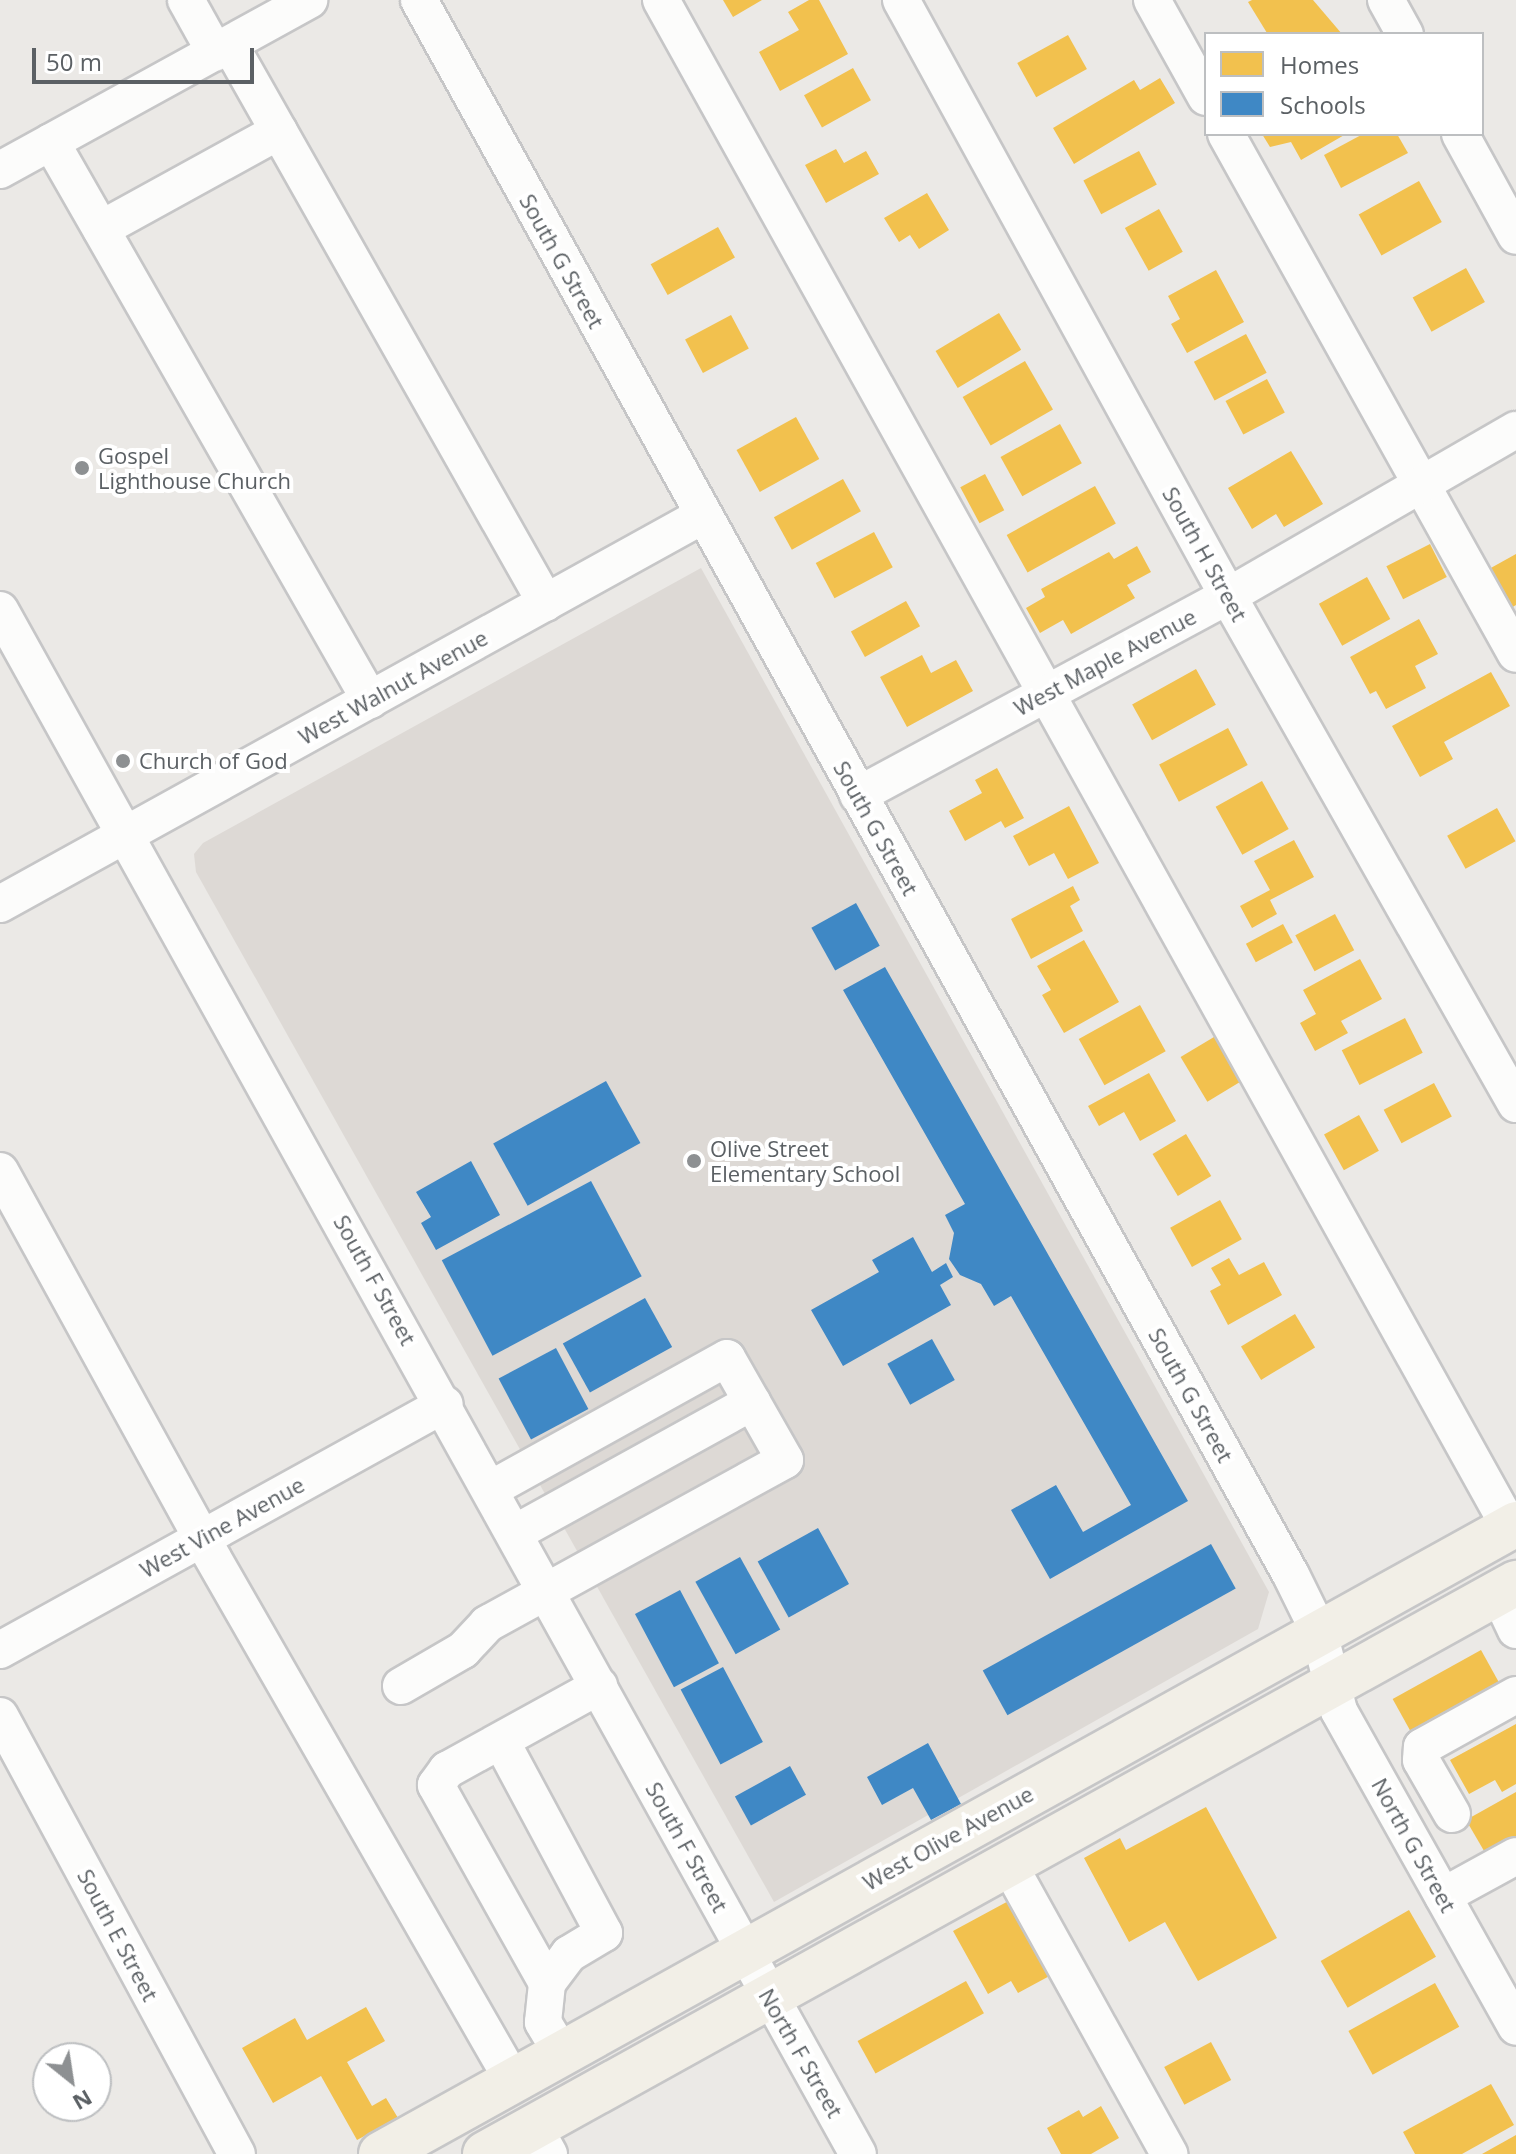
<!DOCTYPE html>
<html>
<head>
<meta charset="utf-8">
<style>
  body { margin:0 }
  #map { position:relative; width:1516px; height:2154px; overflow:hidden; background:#ebe9e6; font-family:"Open Sans",sans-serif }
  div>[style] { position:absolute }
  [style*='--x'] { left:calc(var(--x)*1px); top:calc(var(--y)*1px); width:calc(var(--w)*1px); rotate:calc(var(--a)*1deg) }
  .education>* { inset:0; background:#ddd9d5 }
  .homes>* { inset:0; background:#f2c14e; transform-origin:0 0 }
  .schools>* { inset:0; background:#3f88c5; transform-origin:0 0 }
  .roads { filter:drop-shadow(2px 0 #c6c6c7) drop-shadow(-2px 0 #c6c6c7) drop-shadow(0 2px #c6c6c7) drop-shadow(0 -2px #c6c6c7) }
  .minor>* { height:36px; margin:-18px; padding:0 18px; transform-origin:18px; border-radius:18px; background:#fcfcfb }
  .major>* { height:44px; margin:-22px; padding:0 22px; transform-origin:22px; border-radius:22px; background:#f2efe7 }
  .dots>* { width:22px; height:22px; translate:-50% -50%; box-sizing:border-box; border:4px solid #fff; border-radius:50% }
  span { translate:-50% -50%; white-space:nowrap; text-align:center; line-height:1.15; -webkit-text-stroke:8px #fff; paint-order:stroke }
  .street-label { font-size:22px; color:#5b6064 }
  .poi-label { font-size:22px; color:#5b6064 }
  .left { translate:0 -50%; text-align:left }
  .legend { position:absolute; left:1204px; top:32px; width:280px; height:104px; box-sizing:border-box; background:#fff; border:2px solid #bdbfc1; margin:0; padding:10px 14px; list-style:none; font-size:24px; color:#5b6064 }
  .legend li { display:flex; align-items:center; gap:16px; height:40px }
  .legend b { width:40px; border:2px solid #bdbfc1 }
  .north { position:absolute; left:32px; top:2042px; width:80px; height:80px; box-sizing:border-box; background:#fff; border:2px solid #bdbfc1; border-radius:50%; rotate:150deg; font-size:22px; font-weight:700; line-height:32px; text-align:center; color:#5b6064 }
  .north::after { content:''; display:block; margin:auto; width:28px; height:36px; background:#8d9092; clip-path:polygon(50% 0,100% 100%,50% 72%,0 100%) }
  .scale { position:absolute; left:32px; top:48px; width:222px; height:36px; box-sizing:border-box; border:4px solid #5b6064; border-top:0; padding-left:10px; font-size:24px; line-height:28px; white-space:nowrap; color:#5b6064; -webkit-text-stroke:6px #fff; paint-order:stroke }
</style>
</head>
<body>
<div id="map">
  <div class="education">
    <i style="clip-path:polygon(701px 568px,1269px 1592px,1258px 1629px,774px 1902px,196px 872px,194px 854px,203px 843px)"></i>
  </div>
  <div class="homes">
    <i style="clip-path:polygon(723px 0,762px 0,733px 17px)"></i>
    <i style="clip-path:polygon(809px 0,819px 0,848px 54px,780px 91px,759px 52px,799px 30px,788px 12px)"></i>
    <i style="clip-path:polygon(1252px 0,1313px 0,1342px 34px,1267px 33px,1248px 2px)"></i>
    <i style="left:1068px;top:35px;width:39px;height:58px;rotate:61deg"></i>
    <i style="left:853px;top:68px;width:37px;height:56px;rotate:61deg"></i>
    <i style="clip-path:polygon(1160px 78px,1175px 103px,1074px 164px,1053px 128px,1134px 80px,1140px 90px)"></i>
    <i style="clip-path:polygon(1262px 134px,1346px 134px,1301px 160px,1291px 142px,1270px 147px)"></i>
    <i style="clip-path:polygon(1363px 134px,1397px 134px,1408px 153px,1341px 188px,1324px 155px)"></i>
    <i style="clip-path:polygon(836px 149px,844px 163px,866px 151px,879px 174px,826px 203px,805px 165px)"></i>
    <i style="left:1139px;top:151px;width:38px;height:63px;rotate:62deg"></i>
    <i style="left:1419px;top:181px;width:47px;height:69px;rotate:61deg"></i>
    <i style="clip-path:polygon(927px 193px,949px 230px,919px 249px,910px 235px,899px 242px,884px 218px)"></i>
    <i style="left:1159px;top:209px;width:49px;height:39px;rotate:61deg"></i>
    <i style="left:718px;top:227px;width:35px;height:77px;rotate:61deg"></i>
    <i style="left:1466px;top:268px;width:39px;height:61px;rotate:61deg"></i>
    <i style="clip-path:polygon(1216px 270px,1244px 322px,1187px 353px,1171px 324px,1180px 319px,1168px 296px)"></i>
    <i style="left:999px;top:313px;width:43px;height:74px;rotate:59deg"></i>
    <i style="left:731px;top:315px;width:38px;height:52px;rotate:62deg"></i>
    <i style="left:1246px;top:334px;width:44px;height:59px;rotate:62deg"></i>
    <i style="left:1025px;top:361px;width:56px;height:72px;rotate:60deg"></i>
    <i style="left:1267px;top:379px;width:38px;height:47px;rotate:62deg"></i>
    <i style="left:796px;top:417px;width:48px;height:68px;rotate:61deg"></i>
    <i style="left:1060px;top:424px;width:45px;height:68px;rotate:61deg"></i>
    <i style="clip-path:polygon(1291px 451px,1323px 504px,1284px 527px,1276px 514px,1252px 529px,1228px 488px)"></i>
    <i style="left:985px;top:474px;width:41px;height:28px;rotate:62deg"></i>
    <i style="left:843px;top:479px;width:37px;height:79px;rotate:61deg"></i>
    <i style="left:1095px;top:486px;width:43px;height:101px;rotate:61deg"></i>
    <i style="left:874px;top:532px;width:40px;height:66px;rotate:62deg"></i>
    <i style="left:1430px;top:544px;width:37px;height:49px;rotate:63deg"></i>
    <i style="clip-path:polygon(1137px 546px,1151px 572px,1127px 585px,1135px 598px,1071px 634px,1063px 620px,1040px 633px,1026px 608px,1045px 597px,1041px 589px,1109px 552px,1114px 559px)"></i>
    <i style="clip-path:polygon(1516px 554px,1516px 605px,1511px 608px,1489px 569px)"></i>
    <i style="left:1367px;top:577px;width:48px;height:55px;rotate:61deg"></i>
    <i style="left:906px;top:601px;width:29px;height:63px;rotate:61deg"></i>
    <i style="clip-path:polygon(1419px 619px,1438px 654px,1415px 666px,1426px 688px,1386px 709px,1376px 691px,1370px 694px,1350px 657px)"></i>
    <i style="clip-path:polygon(922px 655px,931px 673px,956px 660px,973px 691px,907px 727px,880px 677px)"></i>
    <i style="left:1196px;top:669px;width:41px;height:73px;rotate:61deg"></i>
    <i style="clip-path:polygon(1491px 672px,1510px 706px,1444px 742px,1453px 759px,1420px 777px,1392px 726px)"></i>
    <i style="left:1228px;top:728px;width:42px;height:78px;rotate:62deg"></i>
    <i style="clip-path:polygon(997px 768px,1024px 818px,1005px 828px,1001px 821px,965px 841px,949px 811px,982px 793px,975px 780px)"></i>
    <i style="left:1262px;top:781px;width:55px;height:53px;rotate:61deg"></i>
    <i style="clip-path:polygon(1069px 806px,1099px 863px,1068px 879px,1054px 853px,1029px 866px,1013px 836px)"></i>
    <i style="left:1497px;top:808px;width:38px;height:57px;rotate:61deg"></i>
    <i style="clip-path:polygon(1294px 840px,1314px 877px,1270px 900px,1277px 914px,1252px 928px,1240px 906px,1270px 890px,1254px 861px)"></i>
    <i style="clip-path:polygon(1073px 886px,1080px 900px,1070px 906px,1083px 931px,1031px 959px,1011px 919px)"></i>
    <i style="left:1335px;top:914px;width:41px;height:45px;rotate:62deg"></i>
    <i style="left:1283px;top:924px;width:21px;height:42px;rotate:62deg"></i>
    <i style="clip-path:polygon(1084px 940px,1119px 1002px,1064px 1033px,1042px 995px,1051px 990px,1037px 966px)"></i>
    <i style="clip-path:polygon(1360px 959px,1382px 999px,1341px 1021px,1348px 1033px,1315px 1051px,1300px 1023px,1316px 1014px,1303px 990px)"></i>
    <i style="left:1140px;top:1005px;width:53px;height:70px;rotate:61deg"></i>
    <i style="left:1405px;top:1018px;width:39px;height:71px;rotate:63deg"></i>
    <i style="left:1214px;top:1037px;width:52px;height:39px;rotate:59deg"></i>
    <i style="clip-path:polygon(1149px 1073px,1176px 1121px,1140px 1141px,1124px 1112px,1099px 1126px,1088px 1106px)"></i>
    <i style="left:1434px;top:1083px;width:38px;height:57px;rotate:62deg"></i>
    <i style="left:1359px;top:1115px;width:41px;height:40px;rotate:61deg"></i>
    <i style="left:1186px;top:1134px;width:49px;height:39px;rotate:59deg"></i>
    <i style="left:1220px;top:1200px;width:45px;height:57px;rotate:61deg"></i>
    <i style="clip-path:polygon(1229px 1258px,1239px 1275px,1264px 1262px,1282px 1295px,1228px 1325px,1210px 1291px,1221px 1285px,1211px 1268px)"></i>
    <i style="left:1295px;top:1314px;width:39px;height:63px;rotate:59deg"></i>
    <i style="left:1481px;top:1650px;width:38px;height:101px;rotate:61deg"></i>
    <i style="clip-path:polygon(1516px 1724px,1516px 1784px,1502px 1792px,1495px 1780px,1469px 1794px,1450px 1760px)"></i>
    <i style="clip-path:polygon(1516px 1792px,1516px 1840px,1487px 1856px,1466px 1820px)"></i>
    <i style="clip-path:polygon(1206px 1807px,1277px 1938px,1198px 1981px,1165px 1922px,1129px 1942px,1084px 1858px,1120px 1838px,1126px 1850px)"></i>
    <i style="clip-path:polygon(1014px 1898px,1055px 1973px,1018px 1993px,1011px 1981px,988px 1994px,953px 1931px)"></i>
    <i style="left:1409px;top:1910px;width:54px;height:102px;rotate:60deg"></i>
    <i style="left:966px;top:1981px;width:37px;height:124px;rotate:61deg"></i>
    <i style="left:1435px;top:1983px;width:50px;height:99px;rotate:61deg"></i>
    <i style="clip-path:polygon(366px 2007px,385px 2041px,347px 2062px,372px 2106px,386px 2098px,398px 2118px,357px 2140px,321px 2076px,273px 2103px,242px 2048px,295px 2018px,307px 2040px)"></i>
    <i style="left:1211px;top:2042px;width:43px;height:53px;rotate:62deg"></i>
    <i style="clip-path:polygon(1491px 2084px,1514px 2125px,1462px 2154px,1415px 2154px,1403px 2132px)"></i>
    <i style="clip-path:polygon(1101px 2106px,1119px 2138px,1091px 2154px,1061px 2154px,1047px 2128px,1079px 2110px,1083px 2117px)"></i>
    <i style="clip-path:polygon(1516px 2135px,1516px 2154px,1482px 2154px)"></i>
  </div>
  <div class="schools">
    <i style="left:856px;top:903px;width:49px;height:51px;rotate:61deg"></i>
    <i style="clip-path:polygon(885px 967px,1188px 1501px,1050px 1579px,1011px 1510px,1056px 1485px,1083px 1532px,1131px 1505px,1011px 1296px,994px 1306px,981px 1284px,960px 1275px,949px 1259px,954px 1233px,945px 1215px,965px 1204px,843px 990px)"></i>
    <i style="left:606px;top:1081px;width:71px;height:129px;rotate:61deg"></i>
    <i style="clip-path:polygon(471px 1161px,500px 1215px,436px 1250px,421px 1223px,431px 1217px,416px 1192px)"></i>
    <i style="left:591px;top:1181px;width:108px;height:169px;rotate:62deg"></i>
    <i style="clip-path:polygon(913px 1237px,932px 1272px,946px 1263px,953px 1277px,940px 1285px,951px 1305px,843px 1366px,811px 1310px,879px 1272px,872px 1260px)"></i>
    <i style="left:645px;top:1298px;width:56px;height:94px;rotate:61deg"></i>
    <i style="left:932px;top:1339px;width:47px;height:51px;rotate:61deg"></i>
    <i style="left:556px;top:1348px;width:69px;height:65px;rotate:62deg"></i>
    <i style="left:818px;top:1528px;width:64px;height:69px;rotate:61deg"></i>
    <i style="left:1211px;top:1544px;width:51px;height:261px;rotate:61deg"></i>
    <i style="left:740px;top:1557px;width:83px;height:51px;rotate:61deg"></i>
    <i style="left:680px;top:1590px;width:83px;height:51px;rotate:62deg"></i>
    <i style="left:723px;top:1667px;width:85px;height:48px;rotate:62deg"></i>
    <i style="clip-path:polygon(928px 1743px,961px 1804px,931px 1820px,913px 1788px,882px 1805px,867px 1777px)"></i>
    <i style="left:790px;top:1766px;width:33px;height:63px;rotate:61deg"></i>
  </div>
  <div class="roads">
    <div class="minor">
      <i style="--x:186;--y:0;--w:60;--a:60.9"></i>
      <i style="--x:419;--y:0;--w:1800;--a:61.03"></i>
      <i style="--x:1291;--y:1575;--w:64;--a:63.8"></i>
      <i style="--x:1319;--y:1632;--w:81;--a:75.8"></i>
      <i style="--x:1339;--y:1711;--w:362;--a:60.7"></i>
      <i style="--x:661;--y:0;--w:1748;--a:60.94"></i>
      <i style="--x:901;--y:0;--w:680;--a:61.25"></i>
      <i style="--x:1228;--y:596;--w:584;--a:60.45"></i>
      <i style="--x:1152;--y:0;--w:111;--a:60.9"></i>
      <i style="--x:1386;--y:0;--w:39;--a:61"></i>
      <i style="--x:230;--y:45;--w:641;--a:60.48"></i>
      <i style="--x:1226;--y:134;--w:595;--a:60.85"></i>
      <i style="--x:1460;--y:134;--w:116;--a:61.2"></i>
      <i style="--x:51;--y:142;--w:643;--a:60.24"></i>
      <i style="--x:0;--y:170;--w:353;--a:-28.8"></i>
      <i style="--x:101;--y:229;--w:203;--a:-28.8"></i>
      <i style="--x:0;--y:610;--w:1766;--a:60.94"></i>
      <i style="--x:858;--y:795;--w:420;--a:-28.3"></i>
      <i style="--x:1228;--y:596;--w:332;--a:-30"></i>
      <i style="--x:0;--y:904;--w:802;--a:-28.93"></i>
      <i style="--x:0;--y:1171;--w:420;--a:61.2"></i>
      <i style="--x:202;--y:1539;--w:625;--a:60.15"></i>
      <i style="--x:515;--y:1533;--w:271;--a:-28.9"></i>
      <i style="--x:1498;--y:1592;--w:42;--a:64.7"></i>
      <i style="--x:0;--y:1650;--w:508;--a:-28.93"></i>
      <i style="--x:401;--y:1686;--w:72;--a:-30.1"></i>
      <i style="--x:463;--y:1650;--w:35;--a:-47"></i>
      <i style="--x:487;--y:1624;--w:340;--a:-28.8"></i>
      <i style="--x:785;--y:1460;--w:117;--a:-119.6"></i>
      <i style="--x:727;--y:1358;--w:270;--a:151"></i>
      <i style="--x:0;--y:1716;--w:498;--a:61.6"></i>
      <i style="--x:501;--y:1741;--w:218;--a:61.8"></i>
      <i style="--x:604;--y:1933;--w:41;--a:149"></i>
      <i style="--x:569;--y:1954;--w:36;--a:127"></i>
      <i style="--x:1452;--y:1814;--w:62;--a:-119.9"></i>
      <i style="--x:1421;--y:1760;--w:13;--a:-86"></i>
      <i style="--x:1422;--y:1747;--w:107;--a:-29"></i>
      <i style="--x:1008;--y:1863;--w:333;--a:61"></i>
      <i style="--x:1443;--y:1896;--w:83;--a:-28.7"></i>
      <i style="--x:562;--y:2054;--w:37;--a:-121"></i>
      <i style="--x:543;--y:2022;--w:39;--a:-84"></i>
      <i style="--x:547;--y:1983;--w:227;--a:-119.3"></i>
      <i style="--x:436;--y:1785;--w:19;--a:-54"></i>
      <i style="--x:447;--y:1770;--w:174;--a:-28.9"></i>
      <i style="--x:534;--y:2127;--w:31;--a:61"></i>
    </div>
    <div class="major">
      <i style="--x:381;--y:2154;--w:1298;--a:-29.03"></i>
      <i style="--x:485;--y:2154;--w:1179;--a:-28.98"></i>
    </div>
  </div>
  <div class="dots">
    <i style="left:82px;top:468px;background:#8d9092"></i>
    <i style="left:123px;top:761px;background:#8d9092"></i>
    <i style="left:694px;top:1161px;background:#8d9092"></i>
  </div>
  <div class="street-label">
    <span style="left:562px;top:261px;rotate:61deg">South G Street</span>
    <span style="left:1205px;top:554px;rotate:61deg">South H Street</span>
    <span style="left:1105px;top:662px;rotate:-28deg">West Maple Avenue</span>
    <span style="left:393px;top:687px;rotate:-29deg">West Walnut Avenue</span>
    <span style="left:876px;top:828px;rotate:61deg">South G Street</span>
    <span style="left:375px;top:1280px;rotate:61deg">South F Street</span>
    <span style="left:1191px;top:1395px;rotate:61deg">South G Street</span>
    <span style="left:222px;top:1527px;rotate:-29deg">West Vine Avenue</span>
    <span style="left:948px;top:1838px;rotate:-29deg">West Olive Avenue</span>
    <span style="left:1414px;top:1845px;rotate:61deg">North G Street</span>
    <span style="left:687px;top:1847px;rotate:61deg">South F Street</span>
    <span style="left:118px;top:1935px;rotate:62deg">South E Street</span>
    <span style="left:801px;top:2053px;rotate:60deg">North F Street</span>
  </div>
  <div class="poi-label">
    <span class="left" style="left:98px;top:468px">Gospel<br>Lighthouse Church</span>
    <span class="left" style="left:139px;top:761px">Church of God</span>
    <span class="left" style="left:710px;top:1161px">Olive Street<br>Elementary School</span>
  </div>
  <ul class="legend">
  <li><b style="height:22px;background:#f2c14e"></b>Homes</li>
  <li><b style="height:22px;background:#3f88c5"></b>Schools</li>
  </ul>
  <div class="north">N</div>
  <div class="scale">50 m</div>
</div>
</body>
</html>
